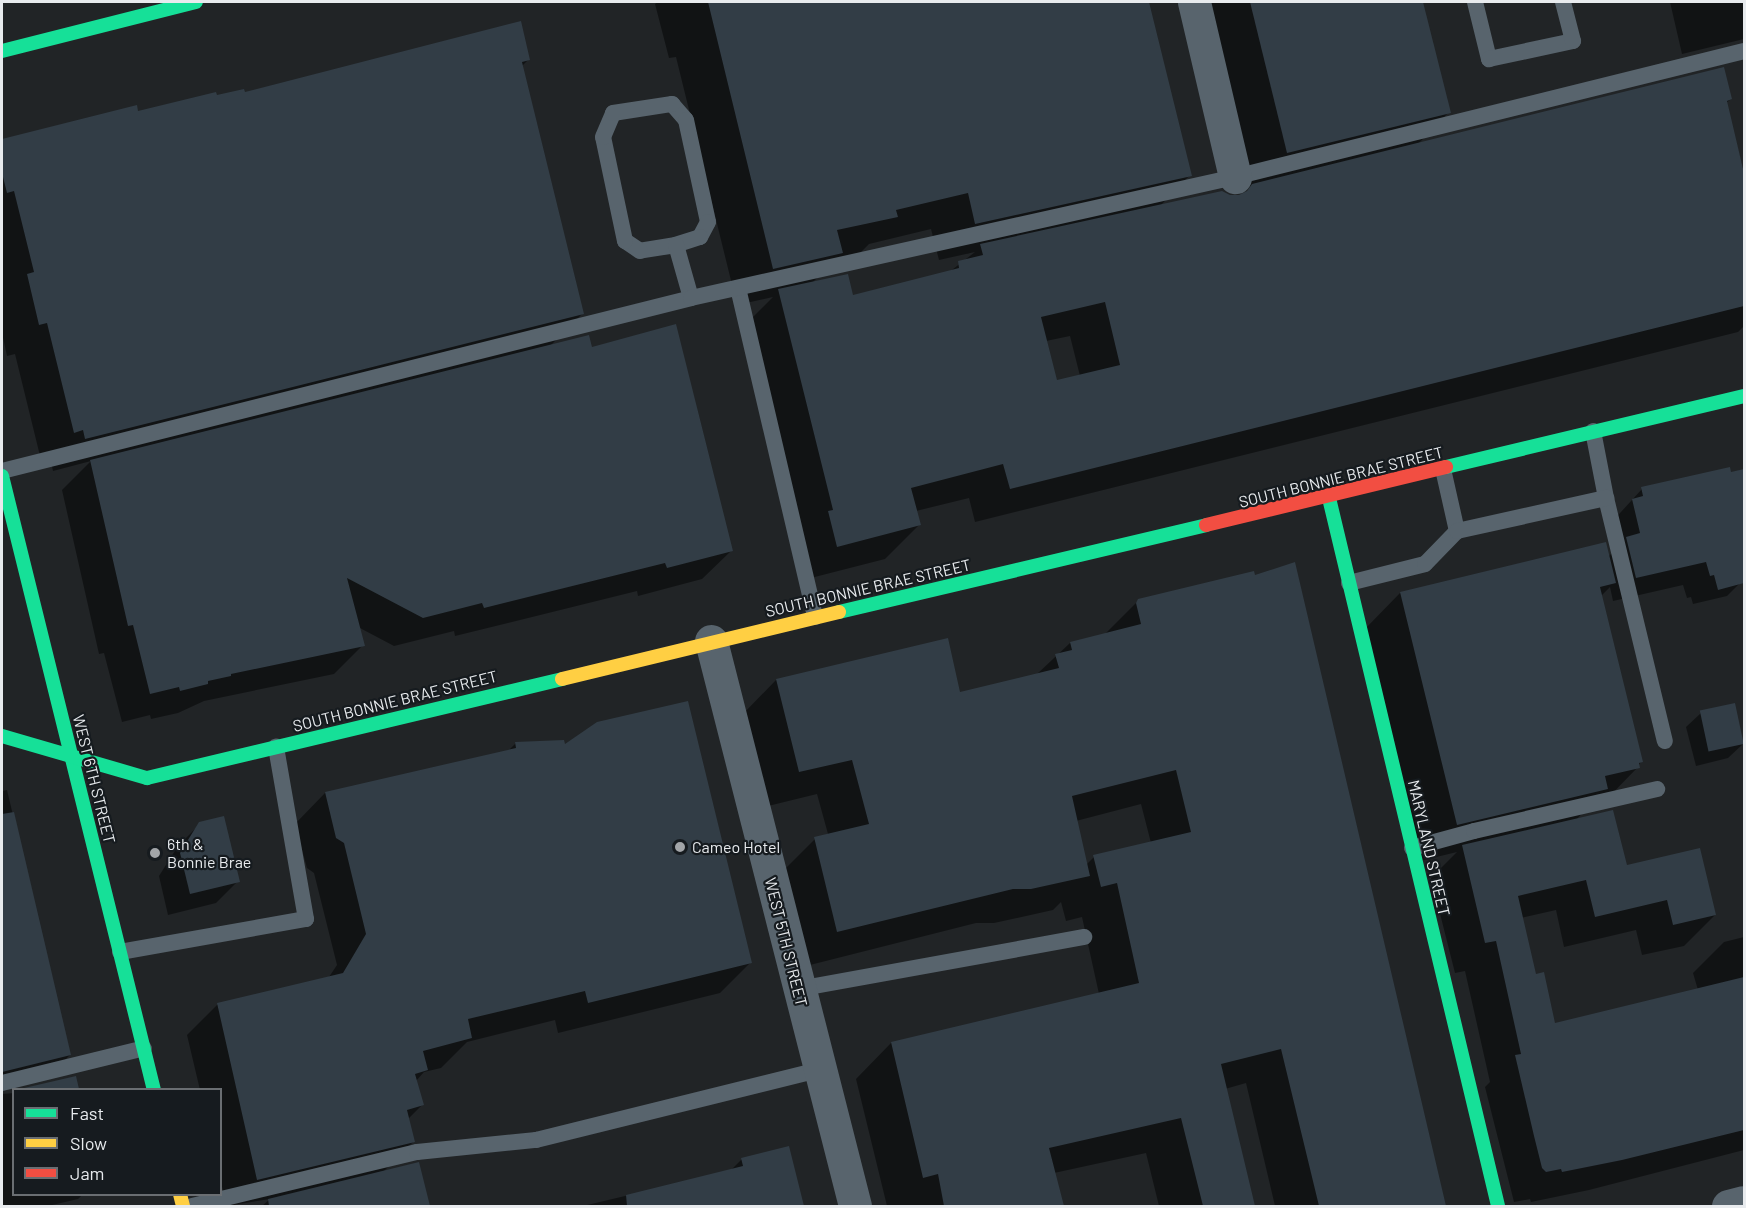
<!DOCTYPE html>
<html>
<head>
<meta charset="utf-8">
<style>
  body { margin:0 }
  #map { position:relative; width:1746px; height:1208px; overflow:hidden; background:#212426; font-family:Barlow,sans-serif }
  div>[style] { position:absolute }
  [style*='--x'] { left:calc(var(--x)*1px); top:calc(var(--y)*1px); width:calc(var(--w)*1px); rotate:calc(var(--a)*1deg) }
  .shadow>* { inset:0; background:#0007 }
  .building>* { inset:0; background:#323d46; transform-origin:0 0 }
  .lane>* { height:16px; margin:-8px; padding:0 8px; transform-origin:8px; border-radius:8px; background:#58646d }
  .street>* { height:33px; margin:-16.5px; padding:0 16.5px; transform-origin:16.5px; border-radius:16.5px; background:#58646d }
  .fast>* { height:14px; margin:-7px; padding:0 7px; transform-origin:7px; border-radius:7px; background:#16e098 }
  .slow>* { height:14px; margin:-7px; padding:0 7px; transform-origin:7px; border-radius:7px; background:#ffcf43 }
  .jam>* { height:14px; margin:-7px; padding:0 7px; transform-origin:7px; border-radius:7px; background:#f24e42 }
  .dots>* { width:16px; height:16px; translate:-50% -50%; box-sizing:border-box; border:3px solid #161b1f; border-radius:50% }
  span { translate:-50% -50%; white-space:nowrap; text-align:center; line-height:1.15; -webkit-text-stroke:4.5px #161b1f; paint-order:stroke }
  .street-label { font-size:16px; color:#e8ebee }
  .poi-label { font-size:16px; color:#e8ebee }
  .left { translate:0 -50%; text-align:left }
  .frame { position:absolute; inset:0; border:3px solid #e8ebee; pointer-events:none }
  .legend { position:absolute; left:12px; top:1088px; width:210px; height:108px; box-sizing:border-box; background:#161b1f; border:2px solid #6a6e72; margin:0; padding:8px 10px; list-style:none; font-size:18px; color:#e8ebee }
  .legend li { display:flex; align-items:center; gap:12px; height:30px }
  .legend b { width:30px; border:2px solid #6a6e72 }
</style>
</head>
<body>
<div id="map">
  <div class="shadow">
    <i style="clip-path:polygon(evenodd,658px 2px,1147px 2px,1190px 175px,1160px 206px,1243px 195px,1250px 188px,1204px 2px,1422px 2px,1449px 112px,1417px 145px,1731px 99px,1726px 103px,1744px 173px,1744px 326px,1738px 332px,975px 522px,969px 498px,916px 511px,919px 525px,885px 559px,803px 580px,745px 325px,773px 297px,737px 305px,676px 57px,669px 58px,655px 4px,658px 2px,931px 229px,939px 260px,975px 252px,948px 273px,852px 297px,811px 284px,836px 259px,860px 253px,869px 244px,931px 229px,658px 2px,1070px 336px,1080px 376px,1056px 382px,1046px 341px,1070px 336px)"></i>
    <i style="clip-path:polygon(1670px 2px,1744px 2px,1744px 39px,1682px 54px)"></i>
    <i style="clip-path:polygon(529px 59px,521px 67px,582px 314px,550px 346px,591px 349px,731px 551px,702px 579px,638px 596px,637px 591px,455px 636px,454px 631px,394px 646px,358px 627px,363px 645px,334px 674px,204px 701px,178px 713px,151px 719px,150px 715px,122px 722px,104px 653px,99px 654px,62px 490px,91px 461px,53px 471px,51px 462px,42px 464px,15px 354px,7px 356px,2px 333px,2px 141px,216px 97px)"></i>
    <i style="clip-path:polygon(1744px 470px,1744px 579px,1727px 596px,1693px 604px,1691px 597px,1687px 598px,1683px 585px,1613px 601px,1610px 587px,1601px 596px,1641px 761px,1638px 767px,1602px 804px,1588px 807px,1576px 820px,1626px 867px,1715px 915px,1684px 946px,1642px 955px,1636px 930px,1564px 947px,1556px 910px,1521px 918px,1535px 976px,1554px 1025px,1698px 990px,1693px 973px,1724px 942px,1744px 937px,1744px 1150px,1589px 1190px,1531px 1202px,1530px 1199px,1514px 1202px,1485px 1087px,1490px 1082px,1465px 971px,1455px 973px,1431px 878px,1457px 852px,1420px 861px,1364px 630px,1400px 593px,1608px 557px,1615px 550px,1610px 524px,1642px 489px)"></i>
    <i style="clip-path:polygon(evenodd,1294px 564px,1444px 1206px,1275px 1206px,1246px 1083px,1225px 1089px,1254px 1206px,1159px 1206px,1146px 1153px,1054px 1173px,1063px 1206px,887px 1206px,856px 1079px,891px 1043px,1099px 994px,1082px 917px,1066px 921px,1061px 902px,1053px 910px,994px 923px,976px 923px,802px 967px,780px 874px,815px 839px,828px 834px,817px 794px,764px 807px,741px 716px,776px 680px,959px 694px,1036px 675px,1070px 643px,1105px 634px,1139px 600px,1254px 577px,1294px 564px,1141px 804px,1151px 843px,1094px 857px,1086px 865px,1076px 821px,1141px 804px)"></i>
    <i style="clip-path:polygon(1701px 713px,1743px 744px,1728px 758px,1696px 766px,1686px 727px)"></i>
    <i style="clip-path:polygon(516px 743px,750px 963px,720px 993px,558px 1033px,555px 1020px,467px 1042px,441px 1068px,424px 1072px,416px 1081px,422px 1105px,408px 1119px,414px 1141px,382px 1173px,418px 1164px,429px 1206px,262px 1206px,270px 1199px,227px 1206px,220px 1179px,220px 1090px,200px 1090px,187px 1035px,217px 1005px,329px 977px,337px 965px,314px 873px,307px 868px,295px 824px,325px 793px,508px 751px)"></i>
    <i style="clip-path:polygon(7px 790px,70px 1055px,48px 1076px,2px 1088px,2px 791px)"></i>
    <i style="clip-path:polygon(200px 824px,238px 881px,216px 903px,168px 915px,159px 876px,178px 846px)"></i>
    <i style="clip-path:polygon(75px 1077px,78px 1090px,26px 1090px)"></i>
    <i style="clip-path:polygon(14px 1093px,14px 1194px,83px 1194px,78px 1199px,48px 1206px,2px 1206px,2px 1094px)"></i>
    <i style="clip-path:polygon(788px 1148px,802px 1206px,583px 1206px,730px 1171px,741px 1160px)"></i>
  </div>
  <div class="building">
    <i style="clip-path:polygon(708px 2px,1149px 2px,1192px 176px,975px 224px,968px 193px,896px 210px,898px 217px,837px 230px,843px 253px,773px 269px)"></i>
    <i style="clip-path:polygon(1250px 2px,1423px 2px,1451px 113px,1287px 153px)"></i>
    <i style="clip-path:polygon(521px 21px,530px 60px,522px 62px,584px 314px,85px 439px,83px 430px,74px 433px,47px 323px,39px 325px,27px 274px,34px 272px,14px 191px,7px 193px,2px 173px,2px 139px,137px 105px,138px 111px,216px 92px,217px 95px,244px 89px,245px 92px)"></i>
    <i style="clip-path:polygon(evenodd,1724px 67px,1732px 99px,1727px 101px,1744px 173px,1744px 306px,1010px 489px,1003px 464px,911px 488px,921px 525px,837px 547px,828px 511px,833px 510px,778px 289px,848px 274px,853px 295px,959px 268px,958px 261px,983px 255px,980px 244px,1222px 191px,1230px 195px,1239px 195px,1247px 191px,1252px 184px,1724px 67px,1105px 302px,1120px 365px,1057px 380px,1041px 317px,1105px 302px)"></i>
    <i style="clip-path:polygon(676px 324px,733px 551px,667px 568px,665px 563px,484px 608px,482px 603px,423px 618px,347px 578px,365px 646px,231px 674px,231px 676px,208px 681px,208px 684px,180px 691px,179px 687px,150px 694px,133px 625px,128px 626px,90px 460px,589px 335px,592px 347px)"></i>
    <i style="clip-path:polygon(1730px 467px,1731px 472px,1744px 469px,1744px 583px,1718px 590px,1714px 575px,1710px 576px,1706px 562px,1636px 578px,1626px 537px,1640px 533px,1632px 499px,1643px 496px,1641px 487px)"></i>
    <i style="clip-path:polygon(1606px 542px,1616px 583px,1600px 587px,1643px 762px,1639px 763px,1640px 768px,1605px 776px,1608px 789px,1457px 825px,1400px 592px)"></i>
    <i style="clip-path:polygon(1295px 562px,1446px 1206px,1319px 1206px,1281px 1049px,1221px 1064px,1255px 1206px,1203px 1206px,1181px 1118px,1049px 1148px,1064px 1206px,944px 1206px,938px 1174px,923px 1178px,891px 1042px,1139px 983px,1117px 883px,1101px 887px,1093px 855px,1191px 832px,1176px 770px,1072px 796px,1090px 876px,1031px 889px,1013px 889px,837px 932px,814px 837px,869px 824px,852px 760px,799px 772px,776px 679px,948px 638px,960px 692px,1059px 668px,1055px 654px,1072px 650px,1070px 642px,1141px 624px,1136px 603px,1138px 599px,1254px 571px,1255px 575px)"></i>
    <i style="clip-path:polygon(688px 701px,752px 963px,588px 1003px,585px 991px,468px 1019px,472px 1038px,423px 1051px,428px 1070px,415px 1074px,424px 1105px,407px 1110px,415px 1142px,257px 1180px,217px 1003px,343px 973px,366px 934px,344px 843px,336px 838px,325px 792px,516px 748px,515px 742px,564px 740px,565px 744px,597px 722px)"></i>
    <i style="left:1735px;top:703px;width:42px;height:36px;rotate:78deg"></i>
    <i style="clip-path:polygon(1613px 810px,1627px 865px,1700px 848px,1716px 915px,1673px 925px,1667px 900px,1595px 917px,1586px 880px,1518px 896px,1536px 974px,1544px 972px,1555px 1023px,1744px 977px,1744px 1130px,1622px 1160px,1562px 1172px,1561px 1169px,1546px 1172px,1542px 1168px,1534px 1136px,1515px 1055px,1521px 1054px,1496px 941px,1485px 943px,1462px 845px)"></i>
    <i style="clip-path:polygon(14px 812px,71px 1055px,2px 1072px,2px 814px)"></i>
    <i style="clip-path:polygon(224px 816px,240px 882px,190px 894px,180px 853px,199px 822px)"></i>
    <i style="clip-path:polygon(76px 1076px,79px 1089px,20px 1089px)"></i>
    <i style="clip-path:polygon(789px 1146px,804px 1206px,627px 1206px,626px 1195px,743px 1166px,741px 1158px)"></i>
    <i style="clip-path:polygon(419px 1162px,430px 1206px,269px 1206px,268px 1199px)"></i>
  </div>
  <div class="lane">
    <i style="--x:1475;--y:2;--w:59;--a:76.2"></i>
    <i style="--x:1489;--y:59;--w:86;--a:-12.1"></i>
    <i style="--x:1573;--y:41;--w:40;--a:-104.4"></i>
    <i style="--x:672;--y:104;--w:21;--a:49"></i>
    <i style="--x:686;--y:120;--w:104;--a:77.8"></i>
    <i style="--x:708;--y:222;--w:17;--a:118"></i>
    <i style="--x:700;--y:237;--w:25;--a:162"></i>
    <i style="--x:676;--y:245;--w:36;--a:171"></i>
    <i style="--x:640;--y:251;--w:18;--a:-146"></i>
    <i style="--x:625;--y:241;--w:106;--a:-101.9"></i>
    <i style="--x:603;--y:137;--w:26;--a:-67"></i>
    <i style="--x:613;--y:113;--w:60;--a:-8.7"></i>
    <i style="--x:676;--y:245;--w:55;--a:74.2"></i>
    <i style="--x:738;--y:288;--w:338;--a:76.8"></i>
    <i style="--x:1593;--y:431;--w:68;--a:79"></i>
    <i style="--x:1606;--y:498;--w:250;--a:76.4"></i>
    <i style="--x:1443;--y:469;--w:64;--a:77.3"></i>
    <i style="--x:2;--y:471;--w:710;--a:-14.09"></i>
    <i style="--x:691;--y:298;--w:557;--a:-12.54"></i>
    <i style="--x:1235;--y:177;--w:524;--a:-13.9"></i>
    <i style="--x:1349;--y:583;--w:78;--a:-14"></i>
    <i style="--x:1425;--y:564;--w:46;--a:-45.9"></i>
    <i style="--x:1457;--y:531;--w:153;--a:-12.5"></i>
    <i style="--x:1412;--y:848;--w:64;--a:-15.3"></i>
    <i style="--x:1474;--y:831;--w:188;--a:-12.9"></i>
    <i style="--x:120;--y:952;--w:189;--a:-10.1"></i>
    <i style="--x:306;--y:919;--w:175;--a:-99.9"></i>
    <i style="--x:798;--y:989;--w:291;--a:-10.3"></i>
    <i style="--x:2;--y:1083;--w:146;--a:-13.8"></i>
    <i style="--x:192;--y:1206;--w:231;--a:-13.5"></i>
    <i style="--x:417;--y:1152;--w:120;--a:-5.8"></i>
    <i style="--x:536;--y:1140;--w:292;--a:-13.9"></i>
  </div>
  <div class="street">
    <i style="--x:1194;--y:2;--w:180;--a:76.8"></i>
    <i style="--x:711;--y:641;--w:583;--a:75.7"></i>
    <i style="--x:1728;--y:1206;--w:16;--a:-14"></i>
  </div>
  <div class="fast">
    <i style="--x:2;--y:51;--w:200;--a:-14.2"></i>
    <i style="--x:1446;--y:467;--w:306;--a:-13.4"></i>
    <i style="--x:2;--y:476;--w:633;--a:76.1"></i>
    <i style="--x:1329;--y:498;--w:728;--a:76.57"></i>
    <i style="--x:839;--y:612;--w:377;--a:-13.3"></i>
    <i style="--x:2;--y:736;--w:151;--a:16.2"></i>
    <i style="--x:147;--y:778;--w:427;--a:-13.4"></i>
  </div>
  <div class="slow">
    <i style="--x:562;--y:679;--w:285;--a:-13.6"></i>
    <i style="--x:180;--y:1194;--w:12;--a:76"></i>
  </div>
  <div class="jam">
    <i style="--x:1206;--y:525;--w:247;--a:-13.6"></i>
  </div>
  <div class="dots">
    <i style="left:680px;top:847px;background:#a2a5a8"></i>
    <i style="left:155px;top:853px;background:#a2a5a8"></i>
  </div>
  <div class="street-label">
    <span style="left:1341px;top:477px;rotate:-14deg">SOUTH BONNIE BRAE STREET</span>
    <span style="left:868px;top:588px;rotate:-13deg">SOUTH BONNIE BRAE STREET</span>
    <span style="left:395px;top:701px;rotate:-14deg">SOUTH BONNIE BRAE STREET</span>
    <span style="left:94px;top:779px;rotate:76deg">WEST 6TH STREET</span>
    <span style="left:1429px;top:848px;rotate:77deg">MARYLAND STREET</span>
    <span style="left:786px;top:942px;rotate:76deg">WEST 5TH STREET</span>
  </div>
  <div class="poi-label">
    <span class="left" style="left:167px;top:853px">6th &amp;<br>Bonnie Brae</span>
    <span class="left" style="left:692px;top:847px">Cameo Hotel</span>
  </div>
  <div class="frame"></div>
  <ul class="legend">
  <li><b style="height:8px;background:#16e098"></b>Fast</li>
  <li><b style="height:8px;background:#ffcf43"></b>Slow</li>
  <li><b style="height:8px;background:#f24e42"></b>Jam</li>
  </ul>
</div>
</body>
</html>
